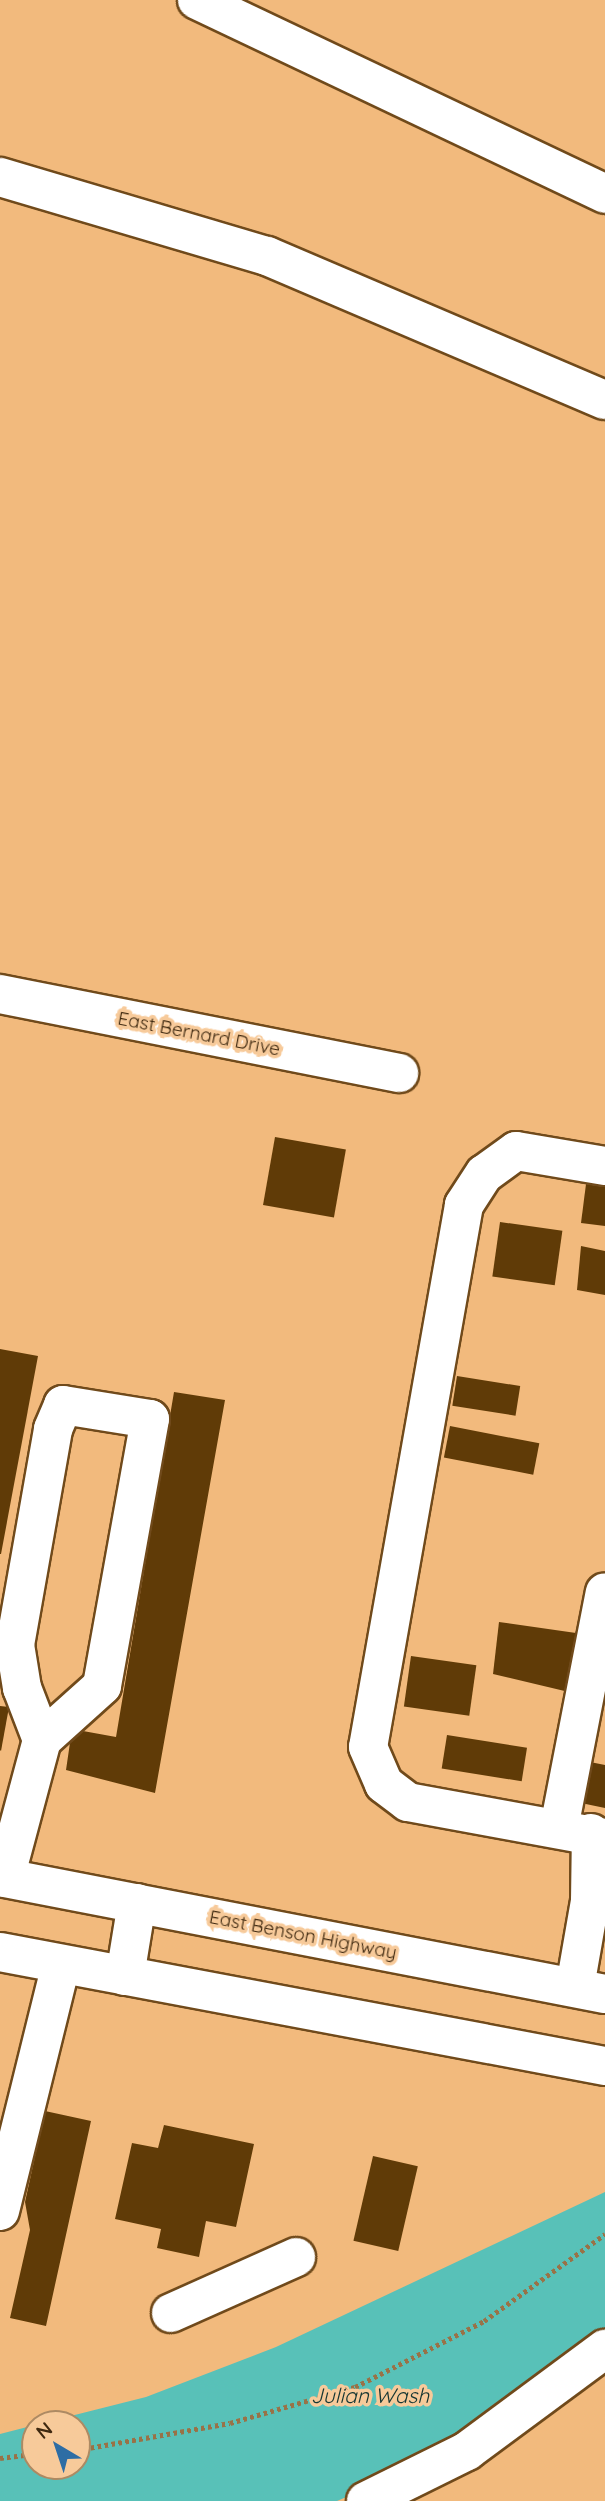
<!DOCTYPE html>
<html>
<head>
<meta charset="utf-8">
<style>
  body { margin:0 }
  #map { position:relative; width:605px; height:2501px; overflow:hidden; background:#f2ba7d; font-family:Quicksand,sans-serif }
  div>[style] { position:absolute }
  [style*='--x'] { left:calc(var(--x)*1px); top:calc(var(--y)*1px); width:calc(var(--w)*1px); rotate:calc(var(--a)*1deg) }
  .water>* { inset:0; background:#58c1b8 }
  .building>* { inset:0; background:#603b07; transform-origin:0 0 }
  .path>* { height:4.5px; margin-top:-2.25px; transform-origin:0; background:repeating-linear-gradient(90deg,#997247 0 3.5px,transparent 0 7px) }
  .roads { filter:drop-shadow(2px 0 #704a1b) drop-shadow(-2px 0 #704a1b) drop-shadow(0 2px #704a1b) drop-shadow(0 -2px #704a1b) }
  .minor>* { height:38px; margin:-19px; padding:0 19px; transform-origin:19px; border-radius:19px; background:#fff }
  .major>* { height:38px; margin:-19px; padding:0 19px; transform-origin:19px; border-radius:19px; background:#fff }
  .highway>* { height:38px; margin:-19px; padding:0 19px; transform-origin:19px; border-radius:19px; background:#fff }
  span { translate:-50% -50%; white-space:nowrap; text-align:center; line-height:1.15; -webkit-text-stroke:7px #f7ca9a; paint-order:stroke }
  .street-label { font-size:19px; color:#3f2910 }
  .water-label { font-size:21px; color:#153633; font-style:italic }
  .north { position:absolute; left:21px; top:2410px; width:70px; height:70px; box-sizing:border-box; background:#f7ca9a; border:2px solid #ad8a63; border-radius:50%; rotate:321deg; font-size:19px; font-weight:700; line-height:28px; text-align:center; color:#3f2910 }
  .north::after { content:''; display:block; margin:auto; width:24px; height:32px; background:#2e6da4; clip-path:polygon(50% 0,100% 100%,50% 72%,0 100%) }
</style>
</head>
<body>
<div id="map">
  <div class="water">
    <i style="clip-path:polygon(605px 2192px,605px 2328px,523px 2401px,409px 2470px,337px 2501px,0 2501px,0 2434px,35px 2425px,35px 2466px,77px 2466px,77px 2424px,39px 2424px,146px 2397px,276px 2347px)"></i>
  </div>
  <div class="building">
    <i style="left:275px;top:1137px;width:72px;height:69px;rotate:10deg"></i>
    <i style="clip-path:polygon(586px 1184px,605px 1187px,605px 1226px,581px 1223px)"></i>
    <i style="left:500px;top:1222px;width:63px;height:55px;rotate:8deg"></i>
    <i style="clip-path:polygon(581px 1246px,605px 1251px,605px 1295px,577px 1290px)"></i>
    <i style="clip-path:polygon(0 1349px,38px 1356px,1px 1554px,0 1554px)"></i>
    <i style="left:457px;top:1376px;width:64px;height:30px;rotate:9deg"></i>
    <i style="clip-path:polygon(174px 1392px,225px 1400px,155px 1793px,66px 1770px,72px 1729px,116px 1737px)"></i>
    <i style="left:450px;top:1426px;width:91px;height:32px;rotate:11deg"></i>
    <i style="clip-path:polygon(499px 1622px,583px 1634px,573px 1693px,493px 1674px)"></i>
    <i style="left:411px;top:1656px;width:66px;height:51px;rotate:8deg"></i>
    <i style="clip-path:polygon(0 1706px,9px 1707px,1px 1751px,0 1750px)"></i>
    <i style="left:447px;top:1735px;width:81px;height:34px;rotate:9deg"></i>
    <i style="clip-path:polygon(590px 1762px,605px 1765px,605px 1808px,581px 1803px)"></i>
    <i style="clip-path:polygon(45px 2111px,91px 2121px,46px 2326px,10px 2318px,30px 2230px,25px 2202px)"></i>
    <i style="clip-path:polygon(164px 2125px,254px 2144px,236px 2227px,206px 2221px,199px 2257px,157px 2248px,161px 2229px,115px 2219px,132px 2143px,158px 2148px)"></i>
    <i style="left:373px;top:2156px;width:46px;height:87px;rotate:13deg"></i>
  </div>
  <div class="path">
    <i style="--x:77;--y:2450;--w:155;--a:-10"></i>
    <i style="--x:230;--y:2423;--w:130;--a:-16.1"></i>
    <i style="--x:355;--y:2387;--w:145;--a:-27.1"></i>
    <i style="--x:484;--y:2321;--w:149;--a:-35.7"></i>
    <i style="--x:0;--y:2458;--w:35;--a:-7"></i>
  </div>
  <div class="roads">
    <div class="minor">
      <i style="--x:0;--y:177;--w:278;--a:16.5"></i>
      <i style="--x:267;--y:256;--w:367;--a:23.1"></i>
      <i style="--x:0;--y:994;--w:407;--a:11.2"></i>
      <i style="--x:605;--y:1166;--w:90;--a:-170.4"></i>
      <i style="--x:516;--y:1151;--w:39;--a:144"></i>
      <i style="--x:484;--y:1174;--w:37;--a:123"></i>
      <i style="--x:464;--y:1205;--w:550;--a:100.04"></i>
      <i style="--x:368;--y:1747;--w:40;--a:66.6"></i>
      <i style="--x:384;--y:1784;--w:30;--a:37"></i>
      <i style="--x:408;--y:1802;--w:200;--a:10.4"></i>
      <i style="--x:559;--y:1828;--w:240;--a:-79"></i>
      <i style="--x:5;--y:1878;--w:143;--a:-75"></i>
      <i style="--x:42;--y:1740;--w:56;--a:-111"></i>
      <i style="--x:22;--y:1688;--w:44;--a:-99.2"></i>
      <i style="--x:15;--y:1645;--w:219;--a:-80"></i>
      <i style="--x:53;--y:1429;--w:26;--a:-67"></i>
      <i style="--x:63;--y:1405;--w:88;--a:9.1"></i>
      <i style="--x:150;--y:1419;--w:271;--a:100.2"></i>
      <i style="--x:102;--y:1686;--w:81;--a:138"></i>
      <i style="--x:575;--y:1987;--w:87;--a:-80.1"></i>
      <i style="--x:590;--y:1901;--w:68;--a:-89.2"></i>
      <i style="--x:0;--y:2211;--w:254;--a:-76.1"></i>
      <i style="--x:171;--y:2313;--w:137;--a:-24.1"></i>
      <i style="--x:366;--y:2501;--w:113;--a:-26.3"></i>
      <i style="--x:467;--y:2451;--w:172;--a:-36.5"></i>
    </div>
    <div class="major">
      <i style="--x:0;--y:1877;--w:616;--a:10.95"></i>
      <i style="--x:0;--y:1952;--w:616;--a:10.67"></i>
      <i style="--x:125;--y:1976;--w:74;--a:-80.7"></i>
    </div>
    <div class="highway">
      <i style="--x:197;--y:0;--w:452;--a:25.4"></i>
    </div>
  </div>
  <div class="street-label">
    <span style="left:199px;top:1034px;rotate:11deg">East Bernard Drive</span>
    <span style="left:303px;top:1935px;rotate:11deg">East Benson Highway</span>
  </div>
  <div class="water-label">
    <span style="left:370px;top:2395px">Julian Wash</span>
  </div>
  <div class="north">N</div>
</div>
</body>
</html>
